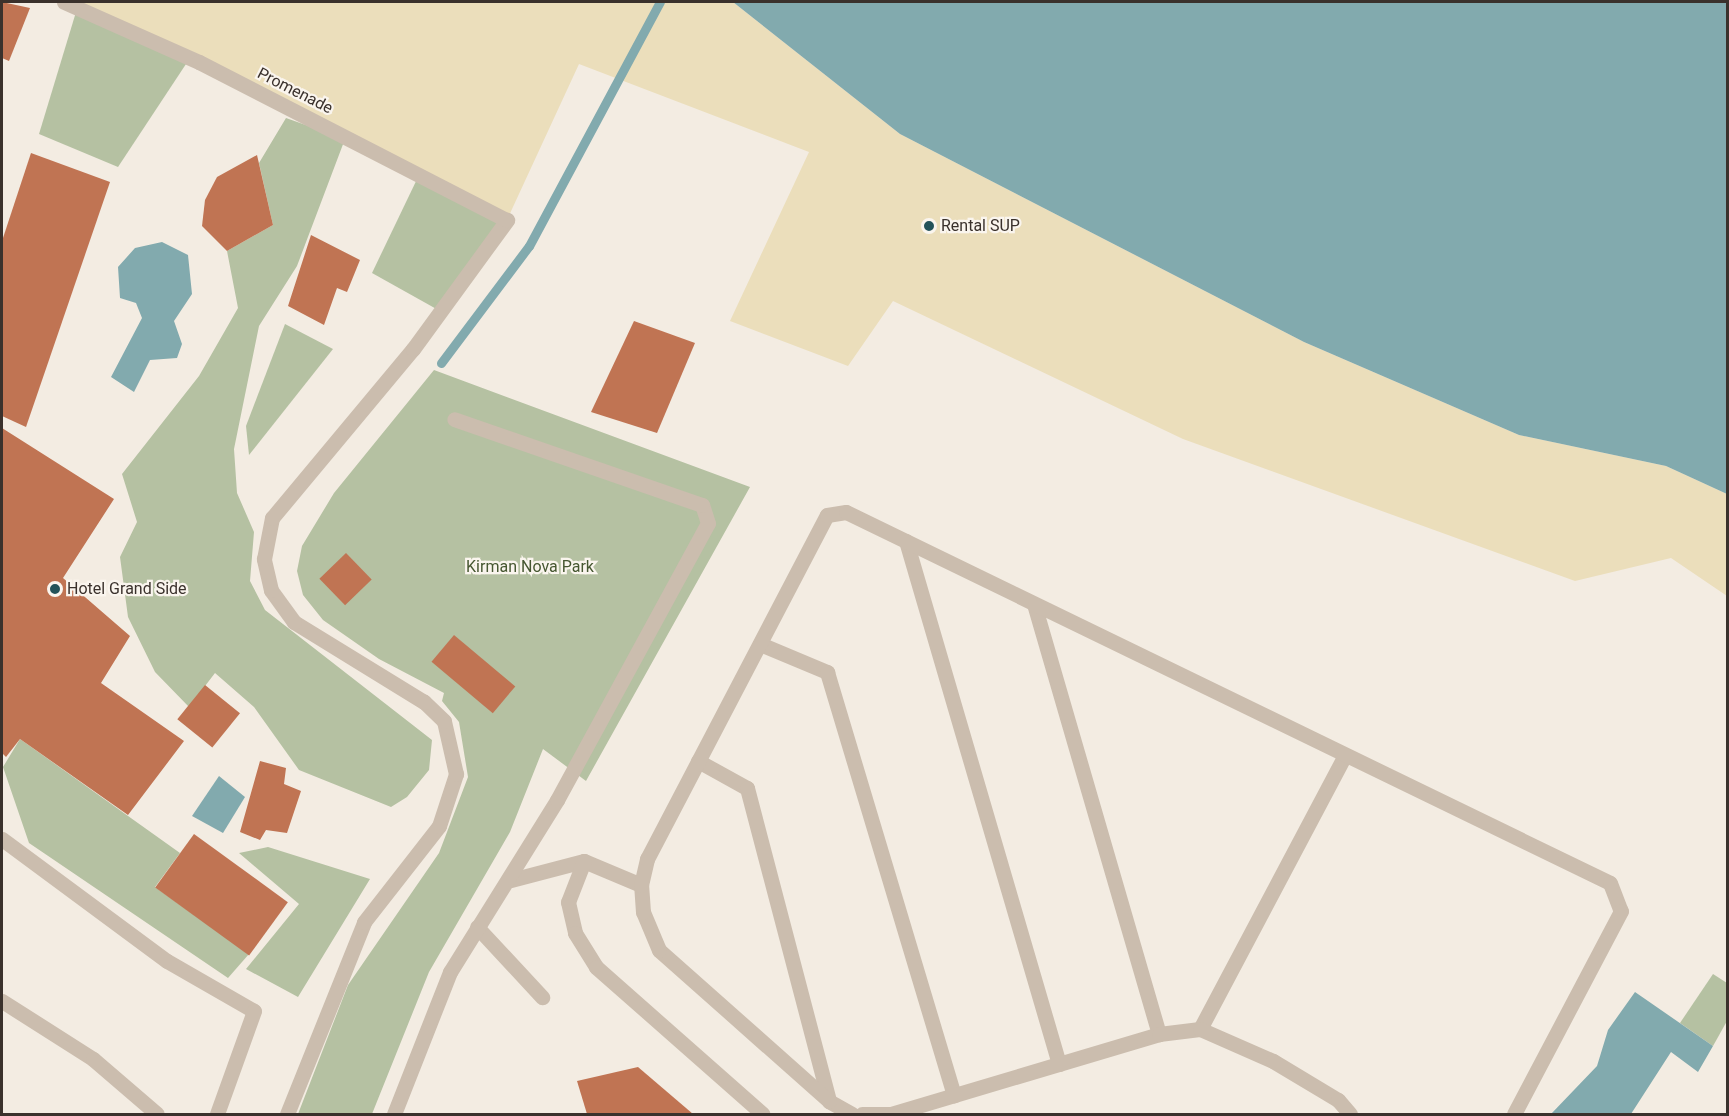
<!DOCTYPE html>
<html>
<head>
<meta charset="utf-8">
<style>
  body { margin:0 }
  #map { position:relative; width:1729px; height:1116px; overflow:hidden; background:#f3ece2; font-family:Roboto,sans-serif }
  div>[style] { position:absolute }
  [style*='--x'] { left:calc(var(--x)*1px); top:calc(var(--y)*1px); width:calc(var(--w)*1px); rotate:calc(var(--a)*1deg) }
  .green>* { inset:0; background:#b5c1a2 }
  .sand>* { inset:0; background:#ebdebb }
  .water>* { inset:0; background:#82aaae }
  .stream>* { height:9px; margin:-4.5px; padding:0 4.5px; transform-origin:4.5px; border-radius:4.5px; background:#82aaae }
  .building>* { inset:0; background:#c07453; transform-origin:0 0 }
  .service>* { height:15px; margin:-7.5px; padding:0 7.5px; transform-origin:7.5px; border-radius:7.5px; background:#cbbdae }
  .pedestrian>* { height:15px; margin:-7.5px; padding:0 7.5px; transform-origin:7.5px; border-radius:7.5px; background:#cbbdae }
  .minor>* { height:15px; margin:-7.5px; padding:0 7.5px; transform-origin:7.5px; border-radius:7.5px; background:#cbbdae }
  .dots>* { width:16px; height:16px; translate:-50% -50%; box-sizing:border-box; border:3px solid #faf5ee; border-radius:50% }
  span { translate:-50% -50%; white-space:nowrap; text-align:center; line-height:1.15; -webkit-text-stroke:4.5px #faf5ee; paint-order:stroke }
  .street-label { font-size:16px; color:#3a312c }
  .poi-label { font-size:16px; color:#3a312c }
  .left { translate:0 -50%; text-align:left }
  .park-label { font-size:16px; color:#465731 }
  .frame { position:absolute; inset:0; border:3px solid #3a312c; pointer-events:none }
</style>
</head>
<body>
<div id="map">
  <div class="green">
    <i style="clip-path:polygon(76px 12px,188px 61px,118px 167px,39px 134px)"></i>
    <i style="clip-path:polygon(286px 118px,345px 139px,297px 266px,259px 326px,234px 449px,237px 493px,254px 532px,250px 581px,265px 610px,432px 740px,429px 770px,407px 797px,391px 807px,299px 770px,254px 707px,215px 673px,189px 707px,155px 672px,128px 617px,120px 557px,137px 522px,122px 474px,199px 376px,238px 308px,227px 251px,273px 225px,259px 163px)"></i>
    <i style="clip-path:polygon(419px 175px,507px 220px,440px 311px,372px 273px)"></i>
    <i style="clip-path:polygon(285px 324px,333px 349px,249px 455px,246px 426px)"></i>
    <i style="clip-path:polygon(434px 370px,750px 487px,586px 781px,543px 749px,510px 832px,429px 972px,372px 1114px,298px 1114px,348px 985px,439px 853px,468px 777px,459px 722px,442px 701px,444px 693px,379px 659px,323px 620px,303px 595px,297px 571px,302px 546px,334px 493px)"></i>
    <i style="clip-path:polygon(20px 739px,180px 853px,155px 887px,249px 954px,228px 978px,29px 843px,3px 767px)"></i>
    <i style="clip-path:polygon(268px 847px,370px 879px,298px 997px,246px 969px,299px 904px,239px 853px)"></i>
    <i style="clip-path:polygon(1713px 974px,1727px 983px,1727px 1021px,1713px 1046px,1680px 1023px)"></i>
  </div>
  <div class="sand">
    <i style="clip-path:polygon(64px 2px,733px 2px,900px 134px,1304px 342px,1519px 435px,1666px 466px,1727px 494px,1727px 596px,1671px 558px,1575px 581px,1183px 439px,893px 301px,848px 366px,730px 321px,809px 152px,579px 64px,507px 220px)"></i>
  </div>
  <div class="water">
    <i style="clip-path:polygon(733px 2px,1727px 2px,1727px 494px,1666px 466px,1519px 435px,1304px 342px,900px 134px)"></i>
    <i style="clip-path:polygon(162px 242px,188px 255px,192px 294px,174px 321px,182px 344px,177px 358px,150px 360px,134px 392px,111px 377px,142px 318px,136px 303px,120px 298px,118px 267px,135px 248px)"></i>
    <i style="clip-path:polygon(219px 776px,245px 797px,223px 833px,192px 816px)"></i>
    <i style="clip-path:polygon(1635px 992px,1713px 1046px,1698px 1072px,1671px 1052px,1631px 1114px,1551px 1114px,1597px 1066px,1608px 1030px)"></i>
  </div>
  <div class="stream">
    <i style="--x:441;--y:363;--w:146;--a:-53.1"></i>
    <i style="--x:529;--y:246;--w:277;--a:-61.8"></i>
  </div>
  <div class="building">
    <i style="clip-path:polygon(2px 2px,30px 8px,9px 61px,2px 58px)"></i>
    <i style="clip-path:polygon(31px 153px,110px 182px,26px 427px,2px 416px,2px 241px)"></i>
    <i style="clip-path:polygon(257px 155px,273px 225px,227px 251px,202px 226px,205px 200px,217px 177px)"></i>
    <i style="clip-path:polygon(311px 235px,360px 260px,347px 292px,337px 288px,324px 325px,288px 306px)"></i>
    <i style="clip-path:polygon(634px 321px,695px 343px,657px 433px,591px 412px)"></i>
    <i style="clip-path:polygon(2px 428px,114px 499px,63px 578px,130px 636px,101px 683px,184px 741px,128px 815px,20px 739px,6px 757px,2px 753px)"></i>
    <i style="left:346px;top:553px;width:37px;height:37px;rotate:46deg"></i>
    <i style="left:454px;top:635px;width:80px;height:35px;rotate:40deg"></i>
    <i style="left:205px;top:685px;width:45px;height:44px;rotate:39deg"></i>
    <i style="clip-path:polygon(260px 761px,286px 768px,284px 784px,301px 791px,287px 833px,266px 830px,260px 840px,240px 832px)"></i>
    <i style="left:194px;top:834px;width:116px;height:66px;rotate:36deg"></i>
    <i style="clip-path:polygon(638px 1067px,693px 1114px,587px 1114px,577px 1081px)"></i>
  </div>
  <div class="service">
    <i style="--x:511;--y:880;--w:75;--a:-14.6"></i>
    <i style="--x:477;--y:927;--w:96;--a:47.1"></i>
    <i style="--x:287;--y:1114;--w:207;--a:-68.1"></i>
    <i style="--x:364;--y:922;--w:122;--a:-52"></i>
    <i style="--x:439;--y:826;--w:55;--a:-71.9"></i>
    <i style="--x:456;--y:774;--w:54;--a:-102.8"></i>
    <i style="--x:444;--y:721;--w:28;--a:-136"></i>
    <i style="--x:424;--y:702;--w:153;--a:-148.4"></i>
    <i style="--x:294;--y:622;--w:39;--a:-126"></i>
    <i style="--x:271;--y:590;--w:32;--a:-103"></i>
    <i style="--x:264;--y:559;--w:42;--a:-79"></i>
    <i style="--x:272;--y:518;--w:220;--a:-50.2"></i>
    <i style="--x:413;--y:349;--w:160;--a:-53.9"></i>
    <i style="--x:394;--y:1114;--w:153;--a:-68.5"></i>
    <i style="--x:450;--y:972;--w:203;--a:-58.1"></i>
    <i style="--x:557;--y:800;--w:315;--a:-61.4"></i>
    <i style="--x:708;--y:523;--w:19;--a:-108"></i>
    <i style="--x:702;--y:505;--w:262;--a:-160.9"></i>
  </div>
  <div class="pedestrian">
    <i style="--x:64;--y:2;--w:148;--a:24"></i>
    <i style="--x:199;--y:62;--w:346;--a:27.2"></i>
  </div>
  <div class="minor">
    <i style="--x:906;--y:541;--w:545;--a:73.69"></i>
    <i style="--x:1034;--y:604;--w:448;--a:73.8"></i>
    <i style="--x:760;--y:644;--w:73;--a:22.7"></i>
    <i style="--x:827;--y:672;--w:442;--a:73.3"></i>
    <i style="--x:698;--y:761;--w:56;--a:28.9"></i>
    <i style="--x:747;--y:788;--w:324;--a:75.3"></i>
    <i style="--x:2;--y:839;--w:205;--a:36.5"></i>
    <i style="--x:167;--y:961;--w:100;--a:29.9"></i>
    <i style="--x:254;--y:1011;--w:109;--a:109.8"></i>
    <i style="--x:641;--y:885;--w:62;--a:-157.2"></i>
    <i style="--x:584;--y:861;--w:44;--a:111.3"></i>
    <i style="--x:568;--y:902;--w:32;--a:77"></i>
    <i style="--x:575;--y:933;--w:40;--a:58"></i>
    <i style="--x:596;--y:967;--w:222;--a:41.4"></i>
    <i style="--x:2;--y:1001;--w:108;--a:32.5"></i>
    <i style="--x:93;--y:1059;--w:84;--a:40.7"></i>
    <i style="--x:1200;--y:1029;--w:310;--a:-62.1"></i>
    <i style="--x:852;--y:1114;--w:26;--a:-151"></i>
    <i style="--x:829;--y:1101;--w:227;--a:-138.4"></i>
    <i style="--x:659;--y:950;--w:41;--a:-112.8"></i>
    <i style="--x:643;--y:912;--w:27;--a:-94"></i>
    <i style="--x:641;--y:885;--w:27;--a:-77"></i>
    <i style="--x:647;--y:859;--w:388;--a:-62.4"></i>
    <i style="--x:827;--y:515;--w:19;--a:-9"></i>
    <i style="--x:846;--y:512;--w:849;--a:25.9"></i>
    <i style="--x:1610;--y:883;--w:30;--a:69"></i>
    <i style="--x:1621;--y:911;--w:229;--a:117.8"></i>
    <i style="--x:862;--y:1114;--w:29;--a:0"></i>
    <i style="--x:891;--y:1114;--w:280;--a:-16.6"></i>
    <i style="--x:1159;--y:1034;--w:41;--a:-7"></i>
    <i style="--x:1200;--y:1029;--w:80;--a:23.7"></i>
    <i style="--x:1273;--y:1061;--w:76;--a:31"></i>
    <i style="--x:1338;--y:1100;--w:18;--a:49"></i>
  </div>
  <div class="dots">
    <i style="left:929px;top:226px;background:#235259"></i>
    <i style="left:55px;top:589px;background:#235259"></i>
  </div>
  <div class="street-label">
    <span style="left:295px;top:91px;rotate:27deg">Promenade</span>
  </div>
  <div class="poi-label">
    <span class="left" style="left:941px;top:226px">Rental SUP</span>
    <span class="left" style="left:67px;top:589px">Hotel Grand Side</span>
  </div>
  <div class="park-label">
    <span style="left:530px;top:567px">Kirman Nova Park</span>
  </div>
  <div class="frame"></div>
</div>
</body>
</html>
